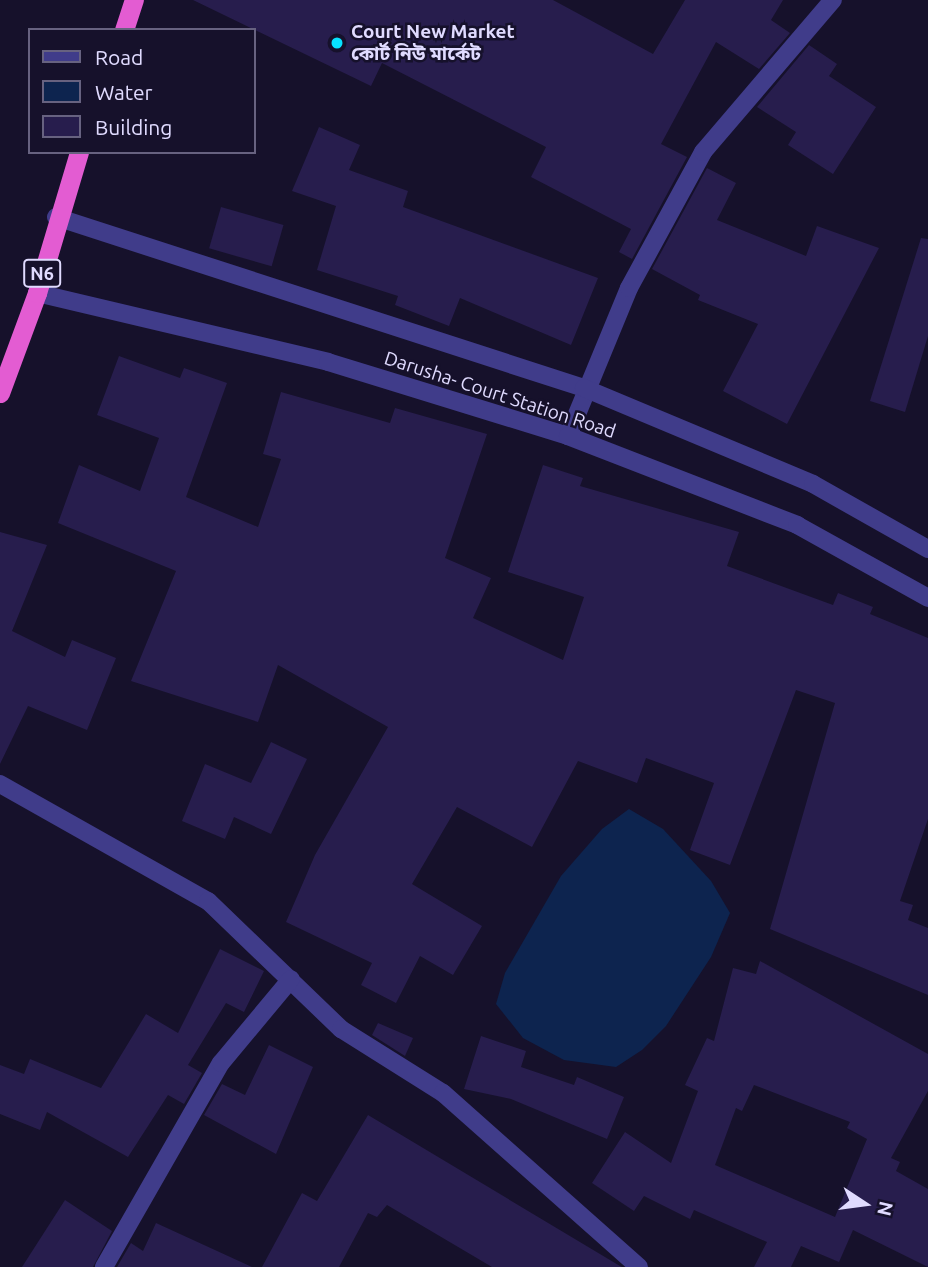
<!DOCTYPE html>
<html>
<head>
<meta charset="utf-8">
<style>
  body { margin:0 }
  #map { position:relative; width:928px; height:1267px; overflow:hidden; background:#16112b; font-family:Ubuntu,"Noto Sans Bengali",sans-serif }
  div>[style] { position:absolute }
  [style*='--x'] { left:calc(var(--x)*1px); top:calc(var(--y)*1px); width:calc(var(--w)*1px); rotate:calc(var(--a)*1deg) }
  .water>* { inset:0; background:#0d244f }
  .building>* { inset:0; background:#271d4d; transform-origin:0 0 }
  .minor>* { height:18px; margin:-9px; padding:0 9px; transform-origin:9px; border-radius:9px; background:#403c8a }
  .tertiary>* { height:18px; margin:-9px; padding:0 9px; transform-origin:9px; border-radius:9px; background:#403c8a }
  .trunk>* { height:19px; margin:-9.5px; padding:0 9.5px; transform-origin:9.5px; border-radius:9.5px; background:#e35cd2 }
  .dots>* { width:19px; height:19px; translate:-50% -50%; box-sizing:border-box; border:4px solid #16112b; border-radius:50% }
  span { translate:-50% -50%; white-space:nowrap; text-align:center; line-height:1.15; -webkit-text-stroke:5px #16112b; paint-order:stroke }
  .shield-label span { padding:2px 5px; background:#16112b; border:2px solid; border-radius:5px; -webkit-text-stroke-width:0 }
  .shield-label { font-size:18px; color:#e0dbff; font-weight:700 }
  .poi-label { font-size:19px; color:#e0dbff; font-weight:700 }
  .left { translate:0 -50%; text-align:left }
  .street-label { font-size:19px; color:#e0dbff }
  .legend { position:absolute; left:28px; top:28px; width:228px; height:126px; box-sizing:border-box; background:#16112b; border:2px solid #676280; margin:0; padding:9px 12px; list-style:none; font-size:21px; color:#e0dbff }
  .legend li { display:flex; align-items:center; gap:14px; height:35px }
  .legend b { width:35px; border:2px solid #676280 }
  .north { position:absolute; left:830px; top:1169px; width:70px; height:70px; -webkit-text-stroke:5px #16112b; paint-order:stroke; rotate:103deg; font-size:19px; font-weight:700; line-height:28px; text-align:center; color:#e0dbff }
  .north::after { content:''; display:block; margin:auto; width:24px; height:32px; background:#e0dbff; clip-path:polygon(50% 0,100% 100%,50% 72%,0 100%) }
</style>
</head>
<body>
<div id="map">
  <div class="water">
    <i style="clip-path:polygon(629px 809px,663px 829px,711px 881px,730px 913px,711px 957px,666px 1026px,642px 1050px,616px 1067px,564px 1060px,523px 1038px,496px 1004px,505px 973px,561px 876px,602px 829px)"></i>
  </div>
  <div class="building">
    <i style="clip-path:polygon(193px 0,553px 0,653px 54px,685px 0,783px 0,771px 20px,790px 33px,759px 69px,716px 42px,661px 144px,687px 157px,632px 259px,619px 252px,631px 229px,531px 177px,546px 147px,382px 63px,371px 86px)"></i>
    <i style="clip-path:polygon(809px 45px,837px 64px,829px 76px,876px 107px,833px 174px,788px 145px,796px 132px,757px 107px)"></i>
    <i style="clip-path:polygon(319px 127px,360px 145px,349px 170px,408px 191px,403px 207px,598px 278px,571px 345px,460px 298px,449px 326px,395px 305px,398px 296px,317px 270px,336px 206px,292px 191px)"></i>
    <i style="clip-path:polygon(707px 168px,736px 183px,717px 220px,806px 256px,817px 226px,879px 248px,787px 424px,723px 391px,758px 324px,698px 300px,700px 295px,652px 269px)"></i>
    <i style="left:221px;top:207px;width:65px;height:43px;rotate:16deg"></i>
    <i style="clip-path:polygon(921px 238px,928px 239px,928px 336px,905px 412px,870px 401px)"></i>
    <i style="clip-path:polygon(119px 356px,180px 378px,184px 368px,227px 383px,186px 497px,258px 527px,281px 459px,263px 454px,281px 392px,390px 423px,395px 408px,487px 434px,445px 558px,491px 578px,473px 618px,563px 660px,584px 597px,508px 572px,543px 465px,583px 478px,580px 486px,739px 532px,727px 566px,833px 605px,838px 593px,873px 607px,870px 614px,928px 638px,928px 819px,900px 901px,913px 905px,908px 920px,928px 928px,928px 995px,770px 929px,835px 703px,796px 690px,730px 865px,690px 850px,714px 783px,646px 758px,637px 783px,578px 761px,532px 847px,457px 807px,412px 884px,482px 926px,453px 975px,420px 956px,396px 1003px,361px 985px,372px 963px,286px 922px,315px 855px,388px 727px,278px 665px,258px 722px,131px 681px,176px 571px,58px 523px,79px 465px,140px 491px,159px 438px,97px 415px)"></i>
    <i style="clip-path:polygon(0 532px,47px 545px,12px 631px,65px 657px,72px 640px,116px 658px,87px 730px,28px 706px,0 764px)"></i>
    <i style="clip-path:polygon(271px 742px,307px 759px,271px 834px,234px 817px,225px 839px,182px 821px,205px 764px,251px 783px)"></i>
    <i style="clip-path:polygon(220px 949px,264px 971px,244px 1012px,226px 1003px,188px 1065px,202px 1073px,184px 1104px,168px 1095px,128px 1157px,47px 1112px,40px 1130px,0 1114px,0 1065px,24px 1074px,30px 1059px,101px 1088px,146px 1014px,178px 1033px)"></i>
    <i style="clip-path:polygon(evenodd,760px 961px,928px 1054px,928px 1091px,891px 1158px,900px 1162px,896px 1171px,928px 1189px,928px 1267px,853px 1230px,839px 1262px,801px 1246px,791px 1267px,754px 1267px,767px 1242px,694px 1210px,690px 1219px,644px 1196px,634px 1211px,592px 1183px,625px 1132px,671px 1163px,698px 1091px,685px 1085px,707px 1038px,714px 1041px,733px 968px,756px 974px,760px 961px,754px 1085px,850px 1122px,847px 1128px,867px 1139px,835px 1217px,715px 1165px,736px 1108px,742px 1111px,754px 1085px)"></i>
    <i style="clip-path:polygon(378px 1023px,413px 1038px,405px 1056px,372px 1035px)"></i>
    <i style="clip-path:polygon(481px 1036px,526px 1051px,521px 1067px,574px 1085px,577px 1077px,624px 1097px,607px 1139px,511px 1099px,464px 1089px)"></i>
    <i style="clip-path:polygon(269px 1045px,313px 1067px,276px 1154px,204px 1115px,222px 1084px,245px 1095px)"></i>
    <i style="clip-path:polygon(368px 1115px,620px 1266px,622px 1267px,492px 1267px,387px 1205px,377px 1217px,368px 1213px,339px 1267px,262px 1267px,302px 1193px,317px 1201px)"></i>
    <i style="clip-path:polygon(65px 1200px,112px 1231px,93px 1267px,22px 1267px)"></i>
    <i style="clip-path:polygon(156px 1223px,252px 1267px,117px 1267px,131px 1243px,143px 1251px)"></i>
  </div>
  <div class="minor">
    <i style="--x:568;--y:436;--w:160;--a:-67.6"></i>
    <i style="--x:629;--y:288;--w:155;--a:-61.4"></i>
    <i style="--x:703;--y:152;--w:200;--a:-49.5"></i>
    <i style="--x:0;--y:784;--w:239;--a:29.4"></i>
    <i style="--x:208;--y:901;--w:185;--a:43.9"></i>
    <i style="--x:341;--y:1029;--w:120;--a:32.1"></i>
    <i style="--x:443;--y:1093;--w:262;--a:41.6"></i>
    <i style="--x:104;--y:1267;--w:235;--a:-60.2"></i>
    <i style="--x:221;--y:1063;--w:109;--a:-50.2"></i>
  </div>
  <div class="tertiary">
    <i style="--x:56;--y:217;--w:555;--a:17.95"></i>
    <i style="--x:584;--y:388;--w:248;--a:22.7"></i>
    <i style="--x:813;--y:484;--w:132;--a:29.5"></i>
    <i style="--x:37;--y:293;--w:299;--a:13.3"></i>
    <i style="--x:328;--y:362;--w:251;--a:17.1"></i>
    <i style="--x:568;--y:436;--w:246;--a:21.2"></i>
    <i style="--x:797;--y:525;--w:150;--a:29.1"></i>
  </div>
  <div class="trunk">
    <i style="--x:124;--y:30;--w:32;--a:-72"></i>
    <i style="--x:0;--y:393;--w:107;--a:-69.7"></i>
    <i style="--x:37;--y:293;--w:147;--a:-73.4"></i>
  </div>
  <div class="dots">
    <i style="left:337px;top:43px;background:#07e2ff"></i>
  </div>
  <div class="shield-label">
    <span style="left:42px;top:273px">N6</span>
  </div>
  <div class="poi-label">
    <span class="left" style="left:351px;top:43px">Court New Market<br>কোর্ট নিউ মার্কেট</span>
  </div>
  <div class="street-label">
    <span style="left:500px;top:395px;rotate:18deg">Darusha- Court Station Road</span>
  </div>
  <ul class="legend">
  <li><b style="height:9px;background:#403c8a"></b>Road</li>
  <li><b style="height:19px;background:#0d244f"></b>Water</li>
  <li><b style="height:19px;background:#271d4d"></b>Building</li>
  </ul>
  <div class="north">N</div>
</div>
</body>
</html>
